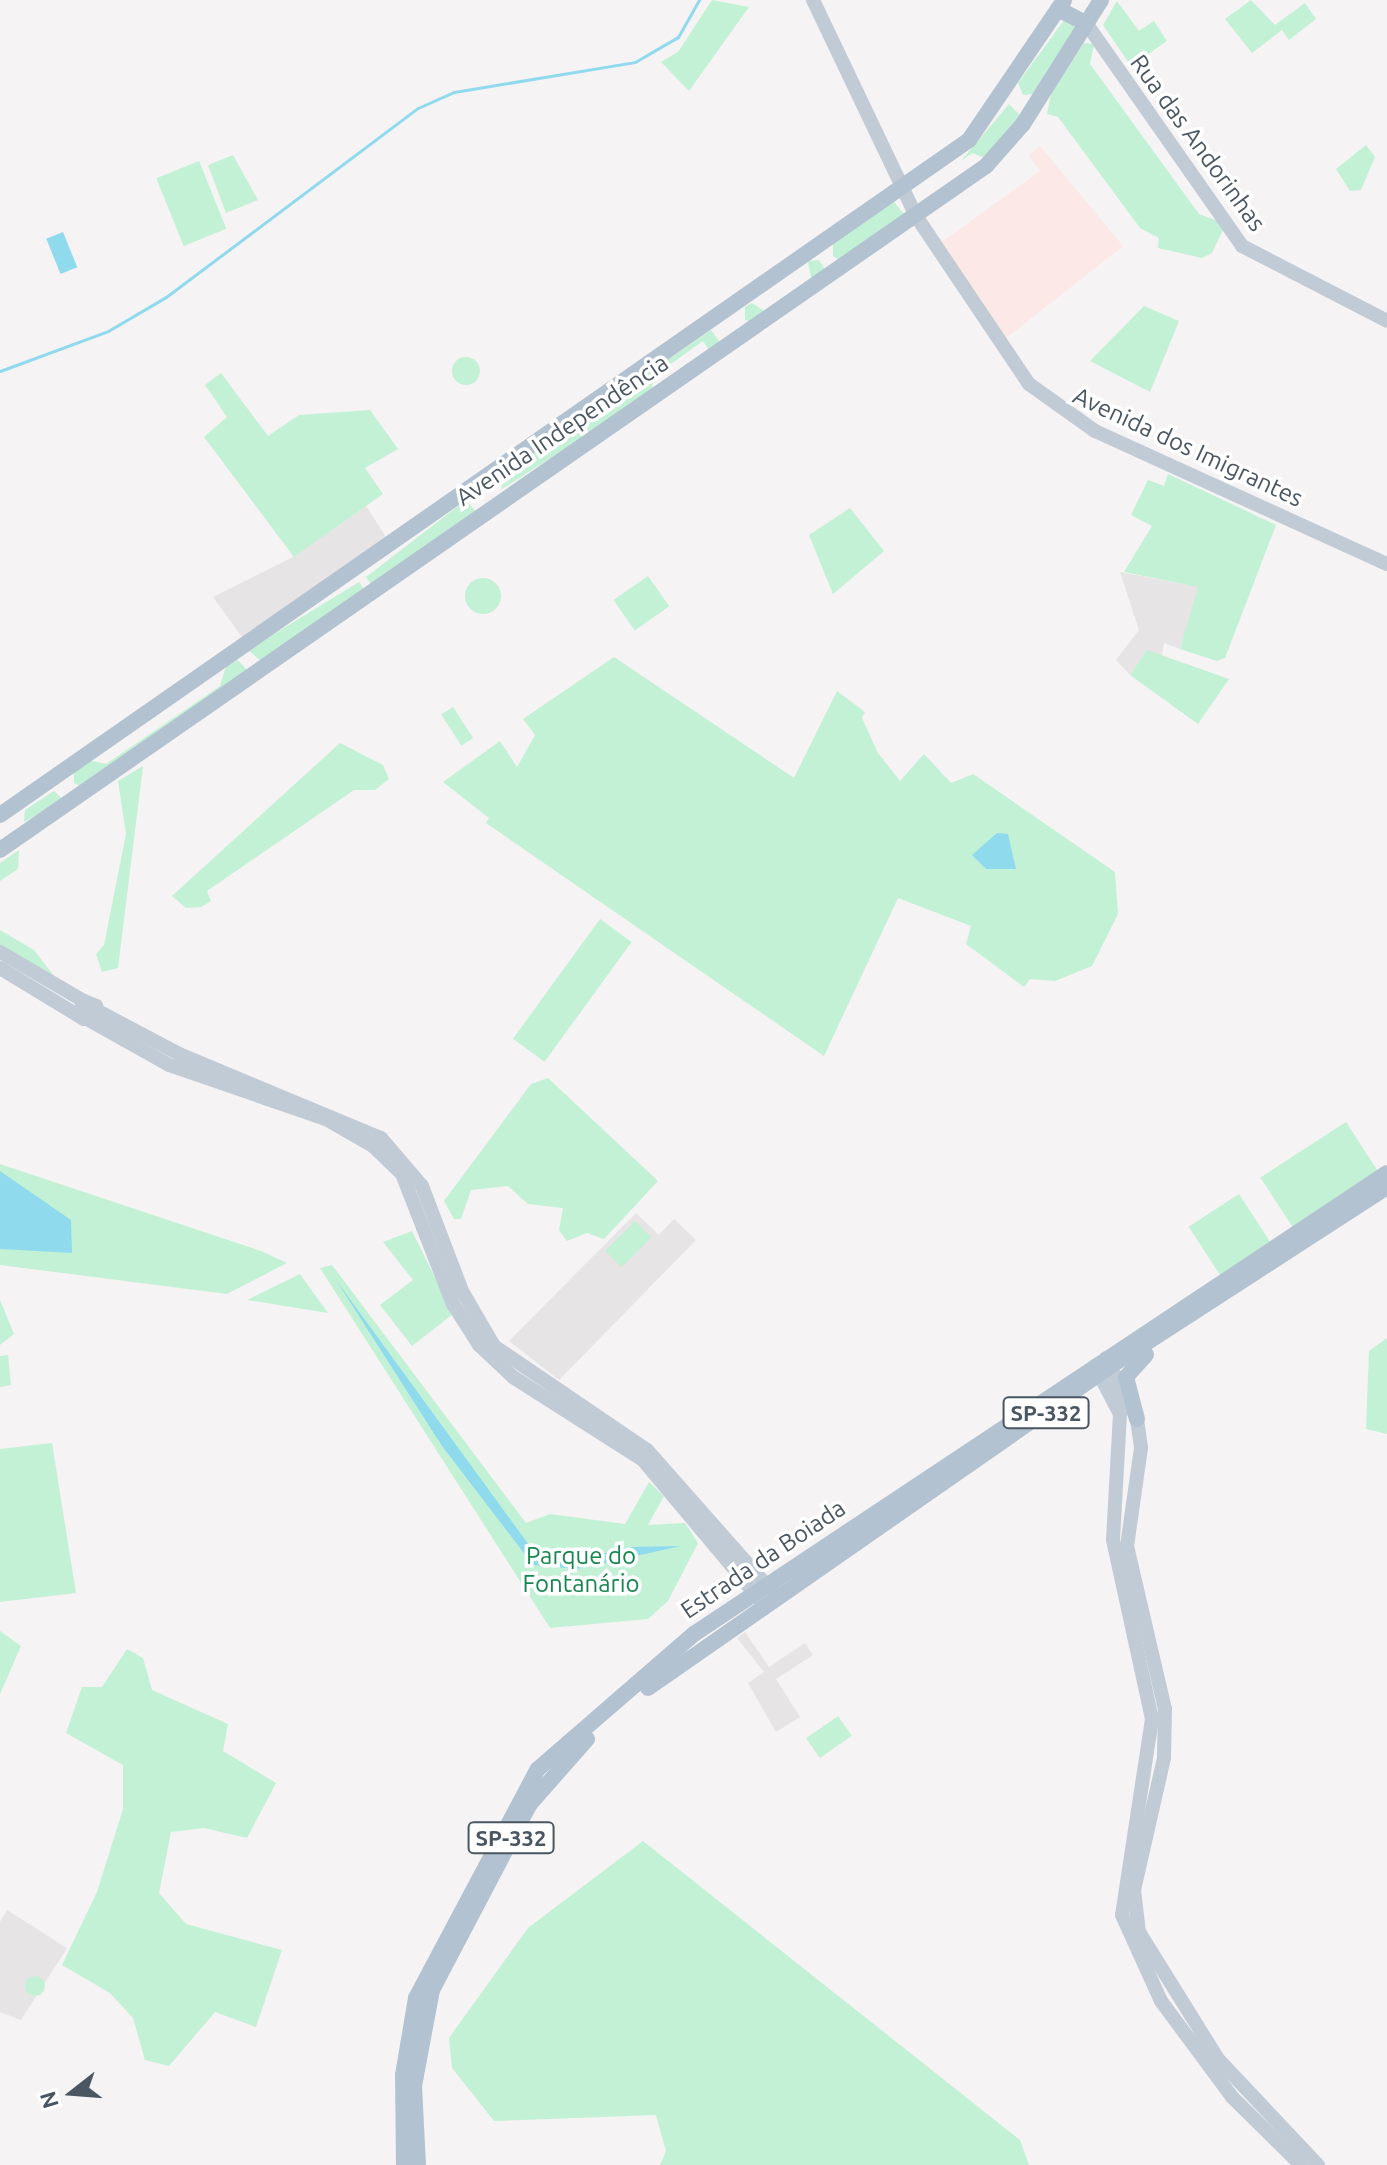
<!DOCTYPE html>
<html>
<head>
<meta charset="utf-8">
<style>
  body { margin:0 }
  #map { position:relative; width:1387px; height:2165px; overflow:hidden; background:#f5f3f3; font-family:Ubuntu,sans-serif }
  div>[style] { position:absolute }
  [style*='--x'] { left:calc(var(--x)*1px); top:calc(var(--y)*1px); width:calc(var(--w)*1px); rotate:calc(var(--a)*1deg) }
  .education>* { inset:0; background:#e6e4e5 }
  .medical>* { inset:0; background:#fce8e6 }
  .green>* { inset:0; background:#c3f1d5; transform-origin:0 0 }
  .round { border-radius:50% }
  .water>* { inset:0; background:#90daee; transform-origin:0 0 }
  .stream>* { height:3px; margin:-1.5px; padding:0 1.5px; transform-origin:1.5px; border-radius:1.5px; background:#90daee }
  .secondary>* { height:14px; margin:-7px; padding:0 7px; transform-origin:7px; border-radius:7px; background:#c1cbd6 }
  .primary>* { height:16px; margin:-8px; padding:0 8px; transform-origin:8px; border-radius:8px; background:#b3c2d1 }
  span { translate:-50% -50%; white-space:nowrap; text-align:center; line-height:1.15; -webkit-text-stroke:7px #fff; paint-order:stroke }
  .shield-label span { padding:2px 6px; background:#fff; border:2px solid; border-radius:6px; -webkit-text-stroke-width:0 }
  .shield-label { font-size:22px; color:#4a5661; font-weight:700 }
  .street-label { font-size:24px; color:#4a5661 }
  .park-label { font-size:24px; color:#17864f }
  .north { position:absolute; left:32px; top:2053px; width:80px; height:80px; -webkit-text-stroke:6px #fff; paint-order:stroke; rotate:253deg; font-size:22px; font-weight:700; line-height:32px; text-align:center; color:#4a5661 }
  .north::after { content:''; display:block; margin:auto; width:28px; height:36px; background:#4a5661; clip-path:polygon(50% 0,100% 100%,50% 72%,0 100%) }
</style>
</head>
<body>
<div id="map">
  <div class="education">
    <i style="clip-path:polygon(366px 506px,386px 537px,242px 637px,213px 597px,295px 556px)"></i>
    <i style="clip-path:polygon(1120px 572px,1199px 587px,1180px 649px,1164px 643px,1161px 659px,1147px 650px,1130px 675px,1116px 660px,1139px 630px)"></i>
    <i style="clip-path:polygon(636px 1213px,659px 1235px,674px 1219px,696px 1240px,559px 1380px,509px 1341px)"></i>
    <i style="clip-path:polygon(745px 1632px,769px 1667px,805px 1643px,813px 1655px,776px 1679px,800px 1717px,776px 1732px,748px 1683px,764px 1672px,737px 1638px)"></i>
    <i style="clip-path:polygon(7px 1910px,67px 1948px,21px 2020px,0 2012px,0 1922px)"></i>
  </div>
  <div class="medical">
    <i style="clip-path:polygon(1040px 146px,1123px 246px,1005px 339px,942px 242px,1040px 171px,1029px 155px)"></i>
  </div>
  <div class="green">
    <i style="clip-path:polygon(712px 0,749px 7px,689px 91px,661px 62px,678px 52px)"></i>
    <i style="clip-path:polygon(1251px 0,1275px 25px,1305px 3px,1316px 19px,1289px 40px,1282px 30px,1252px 53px,1225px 19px)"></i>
    <i style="clip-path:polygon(1117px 1px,1139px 31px,1154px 21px,1167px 41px,1131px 66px,1103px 25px)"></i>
    <i style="clip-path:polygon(1065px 19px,1075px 27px,1034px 94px,1023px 95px,1018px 83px)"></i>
    <i style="clip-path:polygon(1084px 43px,1094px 44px,1090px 64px,1199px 214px,1218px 221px,1223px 230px,1212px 253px,1202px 258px,1158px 248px,1159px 238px,1140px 228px,1058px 117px,1047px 114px,1051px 94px)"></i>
    <i style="clip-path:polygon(1009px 104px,1020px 115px,985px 158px,972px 153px,961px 161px)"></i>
    <i style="clip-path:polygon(1366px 145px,1375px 157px,1361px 190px,1350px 191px,1336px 169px)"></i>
    <i style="clip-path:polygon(233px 155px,258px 200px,226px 213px,208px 165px)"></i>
    <i style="left:199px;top:161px;width:73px;height:46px;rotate:68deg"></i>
    <i style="clip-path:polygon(893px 201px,905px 215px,839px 260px,833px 256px,833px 243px)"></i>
    <i style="clip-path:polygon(819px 260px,825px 269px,818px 278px,754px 323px,745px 320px,745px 307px,752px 303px,766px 312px,811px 278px,808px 261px)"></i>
    <i style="clip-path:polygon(1144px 306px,1179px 321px,1150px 392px,1090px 361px)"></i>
    <i style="clip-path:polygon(711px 330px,722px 345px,711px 353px,703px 341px,654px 376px,651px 394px,502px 489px,500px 475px)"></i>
    <i class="round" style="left:452px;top:357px;width:28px;height:28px"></i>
    <i style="clip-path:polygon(221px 373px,268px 436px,299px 415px,370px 410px,398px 449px,365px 468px,383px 494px,294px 557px,204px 437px,227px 417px,205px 385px)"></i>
    <i style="clip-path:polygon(1168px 474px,1276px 525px,1225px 658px,1217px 661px,1180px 649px,1198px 587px,1124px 572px,1152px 526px,1131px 515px,1148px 480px,1164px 486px)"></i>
    <i style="clip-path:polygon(466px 500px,477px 513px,373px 587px,366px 577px)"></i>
    <i style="clip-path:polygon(850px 508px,884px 551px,833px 594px,809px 535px)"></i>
    <i style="left:648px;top:576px;width:37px;height:42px;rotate:55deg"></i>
    <i class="round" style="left:465px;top:578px;width:36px;height:36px"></i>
    <i style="clip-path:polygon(359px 582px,366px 592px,262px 662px,248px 650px)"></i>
    <i style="clip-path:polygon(1147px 650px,1229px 679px,1198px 724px,1130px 675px)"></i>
    <i style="clip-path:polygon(614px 657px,794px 778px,837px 691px,865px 712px,862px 718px,878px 753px,900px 781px,924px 754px,951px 783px,973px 774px,1115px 872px,1118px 914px,1092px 966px,1055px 981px,1030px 979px,1024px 987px,966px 944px,971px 926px,898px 898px,824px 1056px,486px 823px,489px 818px,443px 782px,500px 741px,517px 767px,535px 735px,523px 719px)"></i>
    <i style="clip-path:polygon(238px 660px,247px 670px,84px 788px,74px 783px,74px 771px,89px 760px,106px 764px,220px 686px,226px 666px)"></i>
    <i style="left:453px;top:707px;width:37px;height:14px;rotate:57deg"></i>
    <i style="clip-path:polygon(340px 743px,383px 765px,389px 779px,375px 790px,354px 790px,207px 891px,211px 901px,201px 907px,186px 908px,172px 896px)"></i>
    <i style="clip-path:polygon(143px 766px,118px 968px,102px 972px,96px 954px,104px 945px,126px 834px,118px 781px)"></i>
    <i style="clip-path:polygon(54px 791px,63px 800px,24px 822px,25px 810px)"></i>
    <i style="clip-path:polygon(19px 850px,18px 869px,0 881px,0 863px)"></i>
    <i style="left:600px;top:919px;width:39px;height:148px;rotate:36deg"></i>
    <i style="clip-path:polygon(0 930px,34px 950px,54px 976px,0 945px)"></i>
    <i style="clip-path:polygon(548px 1078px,658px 1181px,604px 1239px,587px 1233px,567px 1241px,559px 1230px,563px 1208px,528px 1204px,508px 1186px,471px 1190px,461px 1219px,454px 1219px,444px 1201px,531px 1084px)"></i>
    <i style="left:1346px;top:1122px;width:61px;height:102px;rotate:57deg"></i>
    <i style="clip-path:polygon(0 1164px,261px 1251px,287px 1263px,227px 1294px,0 1265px)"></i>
    <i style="left:1239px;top:1194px;width:60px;height:60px;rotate:57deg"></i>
    <i style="left:635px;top:1221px;width:23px;height:42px;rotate:45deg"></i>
    <i style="clip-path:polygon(412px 1231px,453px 1314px,412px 1346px,380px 1305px,413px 1280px,383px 1242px)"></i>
    <i style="clip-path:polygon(332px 1265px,526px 1523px,550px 1514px,625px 1524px,649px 1482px,664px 1496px,648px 1525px,685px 1523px,698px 1543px,668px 1601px,648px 1619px,550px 1628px,320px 1268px)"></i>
    <i style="clip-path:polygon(300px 1274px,328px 1313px,247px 1300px)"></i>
    <i style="clip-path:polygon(0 1300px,14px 1334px,0 1345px)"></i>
    <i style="clip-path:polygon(1387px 1338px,1387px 1434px,1366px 1429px,1369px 1351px)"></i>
    <i style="clip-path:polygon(8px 1355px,11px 1385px,0 1387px,0 1356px)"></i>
    <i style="clip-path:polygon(52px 1443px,76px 1593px,0 1602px,0 1449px)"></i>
    <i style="clip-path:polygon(0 1631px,21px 1646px,0 1694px)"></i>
    <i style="clip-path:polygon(127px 1649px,143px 1658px,152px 1690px,228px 1724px,223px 1751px,276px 1783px,247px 1838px,204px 1828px,171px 1832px,159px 1893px,186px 1924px,282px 1950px,256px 2027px,215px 2012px,169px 2066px,145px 2060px,133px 2018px,110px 1993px,62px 1965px,97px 1892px,123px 1809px,123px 1765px,66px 1733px,82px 1687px,102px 1687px)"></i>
    <i style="left:838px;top:1716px;width:24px;height:39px;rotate:55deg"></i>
    <i style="clip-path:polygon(643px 1841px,1020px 2140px,1029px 2165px,660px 2165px,666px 2151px,656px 2115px,494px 2121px,452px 2068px,449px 2038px,528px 1928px)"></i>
    <i class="round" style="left:25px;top:1976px;width:20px;height:20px"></i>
  </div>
  <div class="water">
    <i style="left:63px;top:232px;width:38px;height:18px;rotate:68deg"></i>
    <i style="clip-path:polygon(997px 833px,1008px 834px,1016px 869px,986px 869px,972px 855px)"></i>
    <i style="clip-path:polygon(0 1171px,71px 1220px,72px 1253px,0 1249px)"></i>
    <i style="clip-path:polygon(336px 1280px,537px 1556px,575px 1560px,629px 1547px,681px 1546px,577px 1569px,533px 1565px,442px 1446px)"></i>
  </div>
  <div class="stream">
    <i style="--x:0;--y:371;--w:115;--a:-20.3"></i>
    <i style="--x:108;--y:331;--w:67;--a:-30.4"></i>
    <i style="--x:166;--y:297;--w:315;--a:-36.9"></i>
    <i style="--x:418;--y:108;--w:39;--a:-24"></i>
    <i style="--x:454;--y:92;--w:183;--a:-9.4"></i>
    <i style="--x:635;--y:62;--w:50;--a:-30.2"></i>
    <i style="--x:678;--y:37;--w:43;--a:-60.4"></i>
  </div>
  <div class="secondary">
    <i style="--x:813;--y:0;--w:239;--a:64.5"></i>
    <i style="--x:916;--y:216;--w:202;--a:56.1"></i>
    <i style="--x:1029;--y:384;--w:81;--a:35.5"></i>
    <i style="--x:1095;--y:431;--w:321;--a:24.5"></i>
    <i style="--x:1086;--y:23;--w:272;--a:55"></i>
    <i style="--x:1242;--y:246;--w:163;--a:27.3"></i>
    <i style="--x:0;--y:952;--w:97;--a:30.3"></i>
    <i style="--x:0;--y:968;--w:98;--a:31.3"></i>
    <i style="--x:84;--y:1019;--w:18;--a:-47"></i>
    <i style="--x:96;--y:1006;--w:13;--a:-157"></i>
    <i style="--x:84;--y:1001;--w:14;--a:111"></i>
    <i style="--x:96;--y:1010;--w:94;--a:27.9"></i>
    <i style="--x:179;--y:1054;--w:219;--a:22.6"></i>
    <i style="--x:381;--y:1138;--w:63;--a:49.5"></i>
    <i style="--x:422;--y:1186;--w:112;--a:69.1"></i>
    <i style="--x:462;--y:1291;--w:64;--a:59.8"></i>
    <i style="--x:494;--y:1346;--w:185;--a:34.2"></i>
    <i style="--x:647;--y:1450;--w:195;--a:48.5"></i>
    <i style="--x:87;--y:1019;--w:94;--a:29.3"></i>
    <i style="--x:169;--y:1065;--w:166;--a:19"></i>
    <i style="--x:326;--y:1119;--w:54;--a:29.9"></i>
    <i style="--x:373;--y:1146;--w:40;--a:44"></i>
    <i style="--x:402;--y:1174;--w:140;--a:68.6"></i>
    <i style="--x:453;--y:1304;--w:49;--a:57.6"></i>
    <i style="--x:479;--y:1345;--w:47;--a:43.3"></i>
    <i style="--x:513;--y:1377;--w:154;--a:32.6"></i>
    <i style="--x:643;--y:1460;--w:182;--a:50.1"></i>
    <i style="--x:1106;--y:1358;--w:68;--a:63.1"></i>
    <i style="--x:1137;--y:1419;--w:29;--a:82"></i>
    <i style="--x:1141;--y:1448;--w:99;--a:98.1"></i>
    <i style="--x:1127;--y:1546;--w:167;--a:76.9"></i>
    <i style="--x:1165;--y:1709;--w:49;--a:91.2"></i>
    <i style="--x:1164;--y:1758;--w:135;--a:102.8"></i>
    <i style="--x:1134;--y:1890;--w:42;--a:83.2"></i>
    <i style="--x:1139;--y:1932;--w:150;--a:58.1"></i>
    <i style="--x:1218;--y:2059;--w:146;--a:46.7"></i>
    <i style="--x:1095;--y:1366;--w:54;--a:62.5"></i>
    <i style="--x:1120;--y:1414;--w:126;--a:93.2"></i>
    <i style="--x:1113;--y:1540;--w:183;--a:77.7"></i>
    <i style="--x:1152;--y:1719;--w:198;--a:98.7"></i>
    <i style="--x:1122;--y:1915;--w:94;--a:65.6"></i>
    <i style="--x:1161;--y:2001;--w:119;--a:53.5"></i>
    <i style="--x:1232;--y:2097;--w:97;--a:44.6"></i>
  </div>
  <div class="primary">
    <i style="--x:1058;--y:9;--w:31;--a:27"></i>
    <i style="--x:0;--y:815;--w:1181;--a:-34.86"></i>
    <i style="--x:969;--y:140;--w:169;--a:-55.8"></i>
    <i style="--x:0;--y:850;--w:1200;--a:-34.75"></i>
    <i style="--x:986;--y:166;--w:56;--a:-48.6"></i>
    <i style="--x:1023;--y:124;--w:146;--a:-57.8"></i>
    <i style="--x:1137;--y:1419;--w:43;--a:-104.7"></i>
    <i style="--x:1126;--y:1377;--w:30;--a:-48"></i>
    <i style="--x:648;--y:1688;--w:565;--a:-34.84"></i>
    <i style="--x:1112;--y:1365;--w:328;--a:-32.9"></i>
    <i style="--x:404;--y:2165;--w:90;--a:-90.6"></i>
    <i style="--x:403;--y:2075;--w:78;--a:-80.4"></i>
    <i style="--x:416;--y:1998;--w:259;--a:-62"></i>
    <i style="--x:538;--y:1769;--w:206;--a:-40.9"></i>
    <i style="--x:694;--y:1634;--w:832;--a:-33.63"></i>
    <i style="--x:418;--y:2165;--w:79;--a:-92.9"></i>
    <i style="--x:414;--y:2086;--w:98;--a:-79.4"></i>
    <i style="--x:432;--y:1990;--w:209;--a:-62.3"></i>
    <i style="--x:529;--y:1805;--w:88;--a:-48.7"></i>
  </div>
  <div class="shield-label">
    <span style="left:1046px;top:1413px">SP-332</span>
    <span style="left:511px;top:1838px">SP-332</span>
  </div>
  <div class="street-label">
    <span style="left:1198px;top:143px;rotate:54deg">Rua das Andorinhas</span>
    <span style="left:562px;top:430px;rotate:-34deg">Avenida Independência</span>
    <span style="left:1188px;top:447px;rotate:25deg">Avenida dos Imigrantes</span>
    <span style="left:763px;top:1559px;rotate:-34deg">Estrada da Boiada</span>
  </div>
  <div class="park-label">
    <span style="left:581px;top:1570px">Parque do<br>Fontanário</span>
  </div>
  <div class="north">N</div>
</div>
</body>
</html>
